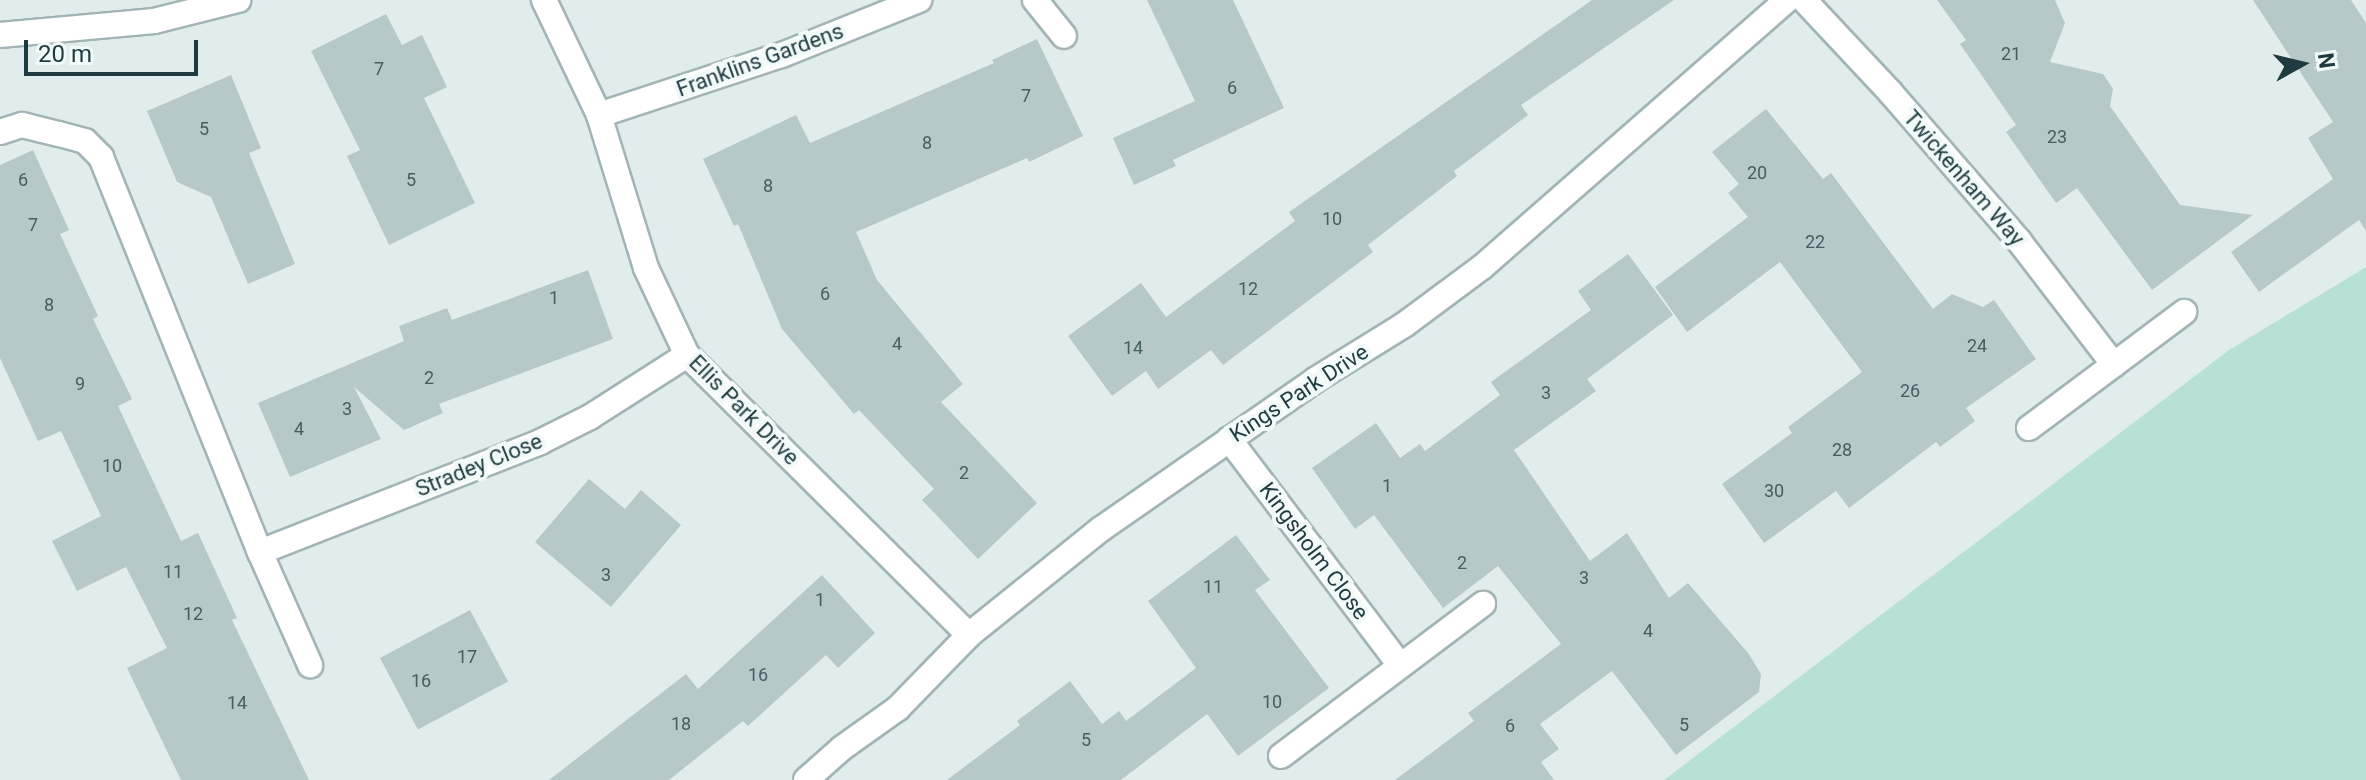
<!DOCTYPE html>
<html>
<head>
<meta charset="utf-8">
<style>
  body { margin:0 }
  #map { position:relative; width:2366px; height:780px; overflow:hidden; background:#e1eded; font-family:Roboto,sans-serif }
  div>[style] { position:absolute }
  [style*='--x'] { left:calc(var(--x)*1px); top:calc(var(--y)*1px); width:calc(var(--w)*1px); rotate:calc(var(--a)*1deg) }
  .green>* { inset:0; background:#b7e1d5 }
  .building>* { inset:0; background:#b6c8c8; transform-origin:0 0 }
  .roads { filter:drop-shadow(2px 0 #a3b4b6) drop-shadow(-2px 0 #a3b4b6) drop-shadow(0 2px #a3b4b6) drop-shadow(0 -2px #a3b4b6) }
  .minor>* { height:24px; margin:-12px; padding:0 12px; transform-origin:12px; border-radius:12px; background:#fff }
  span { translate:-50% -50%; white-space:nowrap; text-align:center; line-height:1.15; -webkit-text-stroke:8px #f2f9f9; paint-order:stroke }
  .number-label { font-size:18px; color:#455e62 }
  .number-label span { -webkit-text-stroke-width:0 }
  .street-label { font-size:22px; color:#1f3b40 }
  .north { position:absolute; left:2262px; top:24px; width:80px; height:80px; -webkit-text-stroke:6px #f2f9f9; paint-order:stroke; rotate:82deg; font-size:22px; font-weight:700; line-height:32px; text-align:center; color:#1f3b40 }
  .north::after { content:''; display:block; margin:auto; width:28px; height:36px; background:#1f3b40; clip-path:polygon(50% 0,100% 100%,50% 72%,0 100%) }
  .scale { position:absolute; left:24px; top:40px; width:174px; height:36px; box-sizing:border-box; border:4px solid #1f3b40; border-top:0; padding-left:10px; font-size:24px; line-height:28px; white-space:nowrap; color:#1f3b40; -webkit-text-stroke:6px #f2f9f9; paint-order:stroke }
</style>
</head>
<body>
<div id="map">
  <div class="green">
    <i style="clip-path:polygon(2366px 267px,2366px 780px,1664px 780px,2229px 350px)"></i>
  </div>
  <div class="building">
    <i style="clip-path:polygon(1147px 0,1233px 0,1284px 108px,1173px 160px,1176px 166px,1134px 185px,1113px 138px,1195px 101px)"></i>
    <i style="clip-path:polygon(1592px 0,1674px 0,1521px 105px,1528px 115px,1454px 171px,1457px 176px,1368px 245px,1373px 252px,1223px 365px,1211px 350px,1158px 389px,1146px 371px,1112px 396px,1068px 336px,1141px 283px,1166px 317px,1295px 221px,1289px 212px)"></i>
    <i style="clip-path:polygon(1937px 0,2055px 0,2065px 23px,2050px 62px,2103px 74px,2113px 89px,2110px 106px,2180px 205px,2253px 215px,2152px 290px,2077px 188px,2056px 203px,2006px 132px,2016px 125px,1960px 44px,1966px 40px)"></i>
    <i style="clip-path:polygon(2253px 0,2351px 0,2366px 23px,2366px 231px,2359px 220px,2259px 292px,2231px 252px,2333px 179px,2308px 138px,2333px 122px)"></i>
    <i style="clip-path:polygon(386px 14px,402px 45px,422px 35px,447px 87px,424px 98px,475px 203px,389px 245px,347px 156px,360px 150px,311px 51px)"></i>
    <i style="clip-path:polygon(1037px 39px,1083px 136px,1029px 162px,1027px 158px,856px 232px,877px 280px,963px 384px,941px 402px,1037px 503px,978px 559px,922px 500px,934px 489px,859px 410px,854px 414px,782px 329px,738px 224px,734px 226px,703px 159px,796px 115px,810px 143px,994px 63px,992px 60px)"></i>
    <i style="clip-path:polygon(231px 75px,261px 148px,249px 153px,295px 264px,248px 284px,211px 197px,177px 182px,147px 111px)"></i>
    <i style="clip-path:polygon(1766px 109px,1823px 179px,1831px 173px,1933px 309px,1952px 294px,1983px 307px,1994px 300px,2036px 359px,1966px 408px,1975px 421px,1940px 447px,1936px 442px,1849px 508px,1836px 491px,1764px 543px,1722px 484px,1792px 433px,1788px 427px,1862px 372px,1780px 262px,1687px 332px,1655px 287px,1748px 217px,1728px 193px,1739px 184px,1712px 152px)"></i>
    <i style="clip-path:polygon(33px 150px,69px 230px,60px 234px,98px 316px,93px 319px,132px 399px,118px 406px,181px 541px,198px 533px,237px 618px,232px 620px,309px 780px,181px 780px,127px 668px,167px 648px,126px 567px,77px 591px,52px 541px,101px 516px,61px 431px,38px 441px,0 358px,0 165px)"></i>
    <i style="clip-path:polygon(1628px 254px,1673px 315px,1587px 379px,1596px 391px,1514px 450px,1590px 561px,1627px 533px,1669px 598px,1688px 583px,1748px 653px,1761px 674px,1759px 692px,1676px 755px,1612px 671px,1540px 724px,1559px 749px,1541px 762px,1554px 780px,1395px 780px,1474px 721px,1468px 713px,1561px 644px,1498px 566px,1443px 608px,1374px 515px,1355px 529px,1312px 468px,1376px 423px,1400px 458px,1420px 444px,1425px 451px,1500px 395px,1491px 382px,1591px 310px,1578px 291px)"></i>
    <i style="clip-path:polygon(588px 270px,613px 339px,439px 404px,443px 413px,404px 430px,354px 387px,381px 439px,290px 477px,258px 403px,404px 341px,399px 326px,447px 308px,452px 320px)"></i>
    <i style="clip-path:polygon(589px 479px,625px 509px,641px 490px,681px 525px,611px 607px,535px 542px)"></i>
    <i style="clip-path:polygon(1236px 535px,1270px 580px,1255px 590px,1329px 688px,1238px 756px,1207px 714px,1121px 780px,947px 780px,1020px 725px,1017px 721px,1070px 681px,1102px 724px,1119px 711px,1126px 721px,1196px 668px,1148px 601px)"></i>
    <i style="clip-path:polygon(822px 575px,875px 633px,838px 668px,826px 655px,748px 726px,743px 721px,669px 780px,549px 780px,686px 674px,698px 689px)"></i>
    <i style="left:470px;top:610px;width:81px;height:102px;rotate:62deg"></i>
  </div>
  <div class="roads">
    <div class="minor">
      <i style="--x:544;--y:0;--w:127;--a:64.4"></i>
      <i style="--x:599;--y:115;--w:160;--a:72.9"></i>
      <i style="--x:646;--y:268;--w:96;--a:64.8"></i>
      <i style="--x:687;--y:355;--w:397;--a:44.8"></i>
      <i style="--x:1035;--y:0;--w:46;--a:51.1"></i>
      <i style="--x:1804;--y:0;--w:126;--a:46.9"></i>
      <i style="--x:1890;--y:92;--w:197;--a:49.1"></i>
      <i style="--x:2019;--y:241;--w:156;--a:52.5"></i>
      <i style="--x:0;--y:35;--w:155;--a:-5.2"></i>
      <i style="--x:154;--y:21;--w:87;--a:-14"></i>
      <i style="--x:599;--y:115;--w:193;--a:-18.2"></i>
      <i style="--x:782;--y:55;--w:148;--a:-21.9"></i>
      <i style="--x:0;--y:132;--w:23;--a:-18"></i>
      <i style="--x:22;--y:125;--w:38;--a:14"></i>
      <i style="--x:59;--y:134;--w:27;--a:15"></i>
      <i style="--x:85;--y:141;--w:23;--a:45"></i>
      <i style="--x:101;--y:157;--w:426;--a:68.1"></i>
      <i style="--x:260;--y:552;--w:124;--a:66.1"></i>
      <i style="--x:2029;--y:428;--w:194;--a:-36.8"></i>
      <i style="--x:1229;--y:439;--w:282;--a:52.9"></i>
      <i style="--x:260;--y:552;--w:301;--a:-21.4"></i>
      <i style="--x:540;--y:442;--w:56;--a:-26.6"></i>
      <i style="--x:590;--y:417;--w:115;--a:-32.6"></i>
      <i style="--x:1281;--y:756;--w:253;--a:-37"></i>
      <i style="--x:806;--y:780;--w:48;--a:-41.6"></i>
      <i style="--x:842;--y:748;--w:69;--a:-35.5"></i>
      <i style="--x:898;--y:708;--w:102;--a:-45.8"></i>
      <i style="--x:969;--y:635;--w:169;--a:-38.8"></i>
      <i style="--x:1101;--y:529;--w:261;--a:-34.8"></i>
      <i style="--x:1315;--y:380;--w:105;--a:-31.7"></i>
      <i style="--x:1404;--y:325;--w:97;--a:-36.6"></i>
      <i style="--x:1482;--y:267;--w:405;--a:-41.2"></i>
    </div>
  </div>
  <div class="number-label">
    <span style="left:2011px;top:54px">21</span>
    <span style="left:379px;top:69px">7</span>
    <span style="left:1232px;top:88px">6</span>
    <span style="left:1026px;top:96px">7</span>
    <span style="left:204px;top:129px">5</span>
    <span style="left:2057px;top:137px">23</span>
    <span style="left:927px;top:143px">8</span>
    <span style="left:1757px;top:173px">20</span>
    <span style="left:23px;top:180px">6</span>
    <span style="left:411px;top:180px">5</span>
    <span style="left:768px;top:186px">8</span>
    <span style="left:1332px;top:219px">10</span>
    <span style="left:33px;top:225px">7</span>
    <span style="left:1815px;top:242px">22</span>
    <span style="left:1248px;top:289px">12</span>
    <span style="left:825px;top:294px">6</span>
    <span style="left:554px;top:298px">1</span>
    <span style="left:49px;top:305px">8</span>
    <span style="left:897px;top:344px">4</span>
    <span style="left:1977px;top:346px">24</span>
    <span style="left:1133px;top:348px">14</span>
    <span style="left:429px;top:378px">2</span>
    <span style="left:80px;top:384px">9</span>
    <span style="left:1910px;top:391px">26</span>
    <span style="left:1546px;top:393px">3</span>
    <span style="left:347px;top:409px">3</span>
    <span style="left:299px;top:429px">4</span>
    <span style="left:1842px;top:450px">28</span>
    <span style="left:112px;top:466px">10</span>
    <span style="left:964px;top:473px">2</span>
    <span style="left:1387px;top:486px">1</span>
    <span style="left:1774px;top:491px">30</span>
    <span style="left:1462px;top:563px">2</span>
    <span style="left:173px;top:572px">11</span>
    <span style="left:606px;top:575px">3</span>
    <span style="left:1584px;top:578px">3</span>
    <span style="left:1213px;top:587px">11</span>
    <span style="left:820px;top:600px">1</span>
    <span style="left:193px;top:614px">12</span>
    <span style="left:1648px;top:631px">4</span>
    <span style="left:467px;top:657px">17</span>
    <span style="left:758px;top:675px">16</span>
    <span style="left:421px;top:681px">16</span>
    <span style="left:1272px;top:702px">10</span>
    <span style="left:237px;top:703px">14</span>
    <span style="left:681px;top:724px">18</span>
    <span style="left:1684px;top:725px">5</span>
    <span style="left:1510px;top:726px">6</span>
    <span style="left:1086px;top:740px">5</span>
  </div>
  <div class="street-label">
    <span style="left:760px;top:60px;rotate:-20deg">Franklins Gardens</span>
    <span style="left:1964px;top:178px;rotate:49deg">Twickenham Way</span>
    <span style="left:1299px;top:393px;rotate:-33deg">Kings Park Drive</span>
    <span style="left:744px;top:410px;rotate:45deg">Ellis Park Drive</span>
    <span style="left:479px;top:465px;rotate:-22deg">Stradey Close</span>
    <span style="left:1314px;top:551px;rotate:53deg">Kingsholm Close</span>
  </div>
  <div class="north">N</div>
  <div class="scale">20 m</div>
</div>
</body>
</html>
